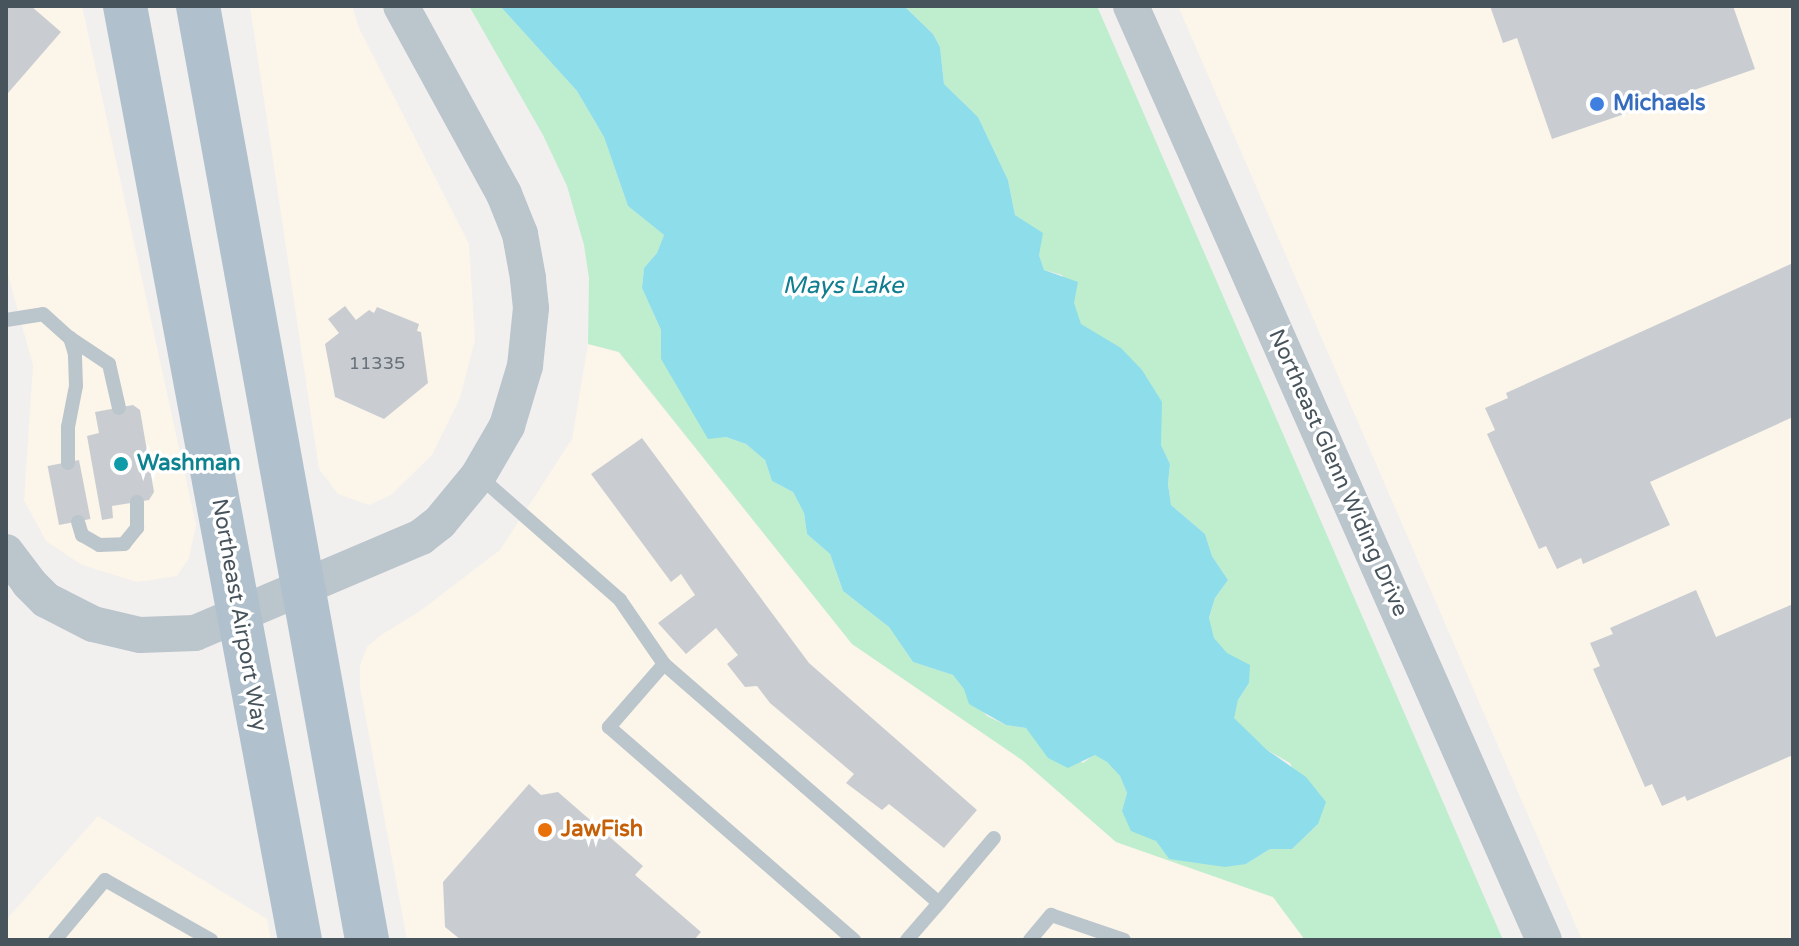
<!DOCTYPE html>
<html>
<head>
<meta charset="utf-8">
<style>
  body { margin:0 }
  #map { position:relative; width:1799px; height:946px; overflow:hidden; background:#f2efef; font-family:"Varela Round",sans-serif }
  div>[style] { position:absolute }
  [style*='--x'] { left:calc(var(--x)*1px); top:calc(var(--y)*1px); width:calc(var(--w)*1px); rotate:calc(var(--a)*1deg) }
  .commercial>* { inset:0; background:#fcf5e9 }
  .green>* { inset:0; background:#bfeece }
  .water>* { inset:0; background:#8dddea }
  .building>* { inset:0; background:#c9cdd2; transform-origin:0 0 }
  .service>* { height:14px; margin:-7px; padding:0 7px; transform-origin:7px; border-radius:7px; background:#bbc5cc }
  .tertiary>* { height:36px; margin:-18px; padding:0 18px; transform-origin:18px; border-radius:18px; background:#bbc5cc }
  .primary>* { height:44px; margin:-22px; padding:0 22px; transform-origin:22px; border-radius:22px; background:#b0c1cd }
  .dots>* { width:22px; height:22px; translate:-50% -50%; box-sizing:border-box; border:4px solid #fff; border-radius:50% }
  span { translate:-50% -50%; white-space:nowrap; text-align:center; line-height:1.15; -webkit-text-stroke:7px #fff; paint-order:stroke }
  .number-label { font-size:18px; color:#68727a }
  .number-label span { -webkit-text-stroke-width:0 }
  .shop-label { font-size:22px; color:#366cbe; font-weight:700 }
  .left { translate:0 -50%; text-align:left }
  .culture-label { font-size:22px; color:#0d838f; font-weight:700 }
  .street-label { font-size:22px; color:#48545c }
  .food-label { font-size:22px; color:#c56008; font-weight:700 }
  .water-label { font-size:24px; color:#107e90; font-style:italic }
  .frame { position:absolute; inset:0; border:8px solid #48545c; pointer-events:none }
</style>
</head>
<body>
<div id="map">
  <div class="commercial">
    <i style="clip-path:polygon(6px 6px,82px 6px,196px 525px,189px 558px,177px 576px,137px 582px,82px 565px,46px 541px,24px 500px,33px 365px,6px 268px)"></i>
    <i style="clip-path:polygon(250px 6px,352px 6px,359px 28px,469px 244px,475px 340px,460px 398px,432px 455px,391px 495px,369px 505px,338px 494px,319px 469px)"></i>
    <i style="clip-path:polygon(1178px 6px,1793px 6px,1793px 940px,1582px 940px)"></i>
    <i style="clip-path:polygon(588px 344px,618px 352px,852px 644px,1022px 760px,1116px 842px,1273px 897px,1305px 940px,407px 940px,360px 687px,360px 665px,367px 647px,381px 635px,420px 611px,500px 550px,572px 439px)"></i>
    <i style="clip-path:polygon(98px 816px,267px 919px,271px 940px,6px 940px,6px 920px)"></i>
  </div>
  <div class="green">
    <i style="clip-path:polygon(469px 6px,500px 6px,577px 91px,604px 137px,628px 206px,664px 235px,657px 253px,644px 268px,642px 288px,661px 330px,661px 359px,692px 408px,726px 437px,746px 444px,765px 460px,772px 481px,793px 492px,804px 513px,807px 534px,830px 554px,843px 591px,889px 627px,913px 662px,953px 675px,987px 716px,1006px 725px,1026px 728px,1037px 741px,1083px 763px,1095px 754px,1107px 762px,1120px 776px,1127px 793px,1122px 812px,1156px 841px,1169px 859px,1246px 864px,1270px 849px,1292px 849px,1318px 824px,1290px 763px,1267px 750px,1233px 718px,1238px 700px,1249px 683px,1214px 638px,1209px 619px,1215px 598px,1228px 580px,1212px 556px,1205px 534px,1171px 505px,1168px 484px,1170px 464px,1161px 445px,1098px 335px,1081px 325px,1062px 275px,1044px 270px,1039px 255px,1015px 215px,1008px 180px,978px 117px,944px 84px,940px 47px,933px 34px,904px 6px,1097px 6px,1503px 940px,1305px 940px,1273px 897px,1116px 842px,1022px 760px,852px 644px,619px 352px,588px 344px,589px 278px,584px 245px,567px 186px,543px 135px)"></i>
  </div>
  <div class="water">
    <i style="clip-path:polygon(500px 6px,904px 6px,933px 34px,940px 47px,944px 84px,978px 117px,1008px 180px,1015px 215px,1043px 233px,1039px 255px,1044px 270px,1078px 282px,1074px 303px,1081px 324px,1121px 348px,1142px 370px,1162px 402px,1161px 445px,1170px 464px,1168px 484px,1171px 505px,1205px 534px,1212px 556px,1228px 580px,1215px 598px,1209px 618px,1214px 638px,1227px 653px,1250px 665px,1249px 683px,1238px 700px,1234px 718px,1267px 750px,1306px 777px,1326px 802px,1318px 824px,1292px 849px,1270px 849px,1246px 864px,1225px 867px,1169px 859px,1156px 841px,1131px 831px,1122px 811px,1127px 793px,1120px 776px,1107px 762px,1095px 755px,1068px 768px,1048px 758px,1026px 728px,1006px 725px,969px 704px,964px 689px,953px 675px,913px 662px,889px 627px,843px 591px,830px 554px,807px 534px,804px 513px,793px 492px,772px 481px,765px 460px,746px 444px,726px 437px,708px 439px,661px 359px,661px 330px,642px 288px,644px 268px,657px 253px,664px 235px,628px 206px,604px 137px,577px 91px)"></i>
  </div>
  <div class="building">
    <i style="clip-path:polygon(6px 6px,31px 6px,61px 32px,8px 93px)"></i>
    <i style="clip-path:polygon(1490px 6px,1733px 6px,1755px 69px,1552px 139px,1517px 38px,1503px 43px)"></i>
    <i style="clip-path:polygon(1793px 263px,1793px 417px,1650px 482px,1670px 525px,1583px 564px,1581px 558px,1557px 569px,1546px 546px,1539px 549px,1487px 434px,1495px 430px,1485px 408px,1508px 398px,1506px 393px)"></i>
    <i style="clip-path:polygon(345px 306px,356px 320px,369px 310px,374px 313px,377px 307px,419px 324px,417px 331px,421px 332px,428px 383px,384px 419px,335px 397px,325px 344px,339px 333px,328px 319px)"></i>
    <i style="clip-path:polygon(133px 405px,140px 410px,154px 492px,149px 500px,112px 506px,113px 518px,102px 520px,87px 436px,99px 433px,95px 412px)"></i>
    <i style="clip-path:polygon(642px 438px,809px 663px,977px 810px,944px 848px,889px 804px,882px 810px,846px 783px,854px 774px,770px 703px,757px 686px,745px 687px,727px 664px,738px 655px,716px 628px,686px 654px,658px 623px,695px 595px,681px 574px,671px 582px,591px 474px)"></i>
    <i style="left:79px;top:460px;width:60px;height:32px;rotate:79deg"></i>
    <i style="clip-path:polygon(1696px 590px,1716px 637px,1793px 604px,1793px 755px,1687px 801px,1685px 796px,1662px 806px,1652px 784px,1645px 787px,1593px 669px,1600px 666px,1590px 643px,1613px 634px,1610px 628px)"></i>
    <i style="clip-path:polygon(529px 784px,541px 795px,558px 792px,643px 866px,635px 875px,701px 932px,694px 940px,461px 940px,445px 927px,443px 882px)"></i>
  </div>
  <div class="service">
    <i style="--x:6;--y:320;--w:37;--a:-9"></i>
    <i style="--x:43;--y:314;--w:36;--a:42"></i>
    <i style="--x:70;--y:338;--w:47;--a:33.7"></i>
    <i style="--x:109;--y:364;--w:45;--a:77.2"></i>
    <i style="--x:68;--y:463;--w:36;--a:-90"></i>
    <i style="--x:68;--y:427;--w:42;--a:-79"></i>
    <i style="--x:76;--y:386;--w:32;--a:-92"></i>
    <i style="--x:75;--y:354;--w:17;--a:-107"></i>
    <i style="--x:479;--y:476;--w:188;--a:41.3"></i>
    <i style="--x:620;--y:600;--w:78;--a:55.5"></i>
    <i style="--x:664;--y:664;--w:364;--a:41"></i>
    <i style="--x:939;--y:903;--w:49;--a:130.9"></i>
    <i style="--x:78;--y:522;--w:14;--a:73"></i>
    <i style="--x:82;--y:535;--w:20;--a:30"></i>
    <i style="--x:99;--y:545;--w:25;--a:-2"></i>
    <i style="--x:124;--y:544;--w:21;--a:-51"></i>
    <i style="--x:137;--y:528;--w:26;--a:-90"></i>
    <i style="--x:664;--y:664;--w:84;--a:131.1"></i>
    <i style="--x:609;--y:727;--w:325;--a:41"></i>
    <i style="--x:939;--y:903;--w:85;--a:-49.8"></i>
    <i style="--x:55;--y:940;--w:78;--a:-50.2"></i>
    <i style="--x:105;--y:880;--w:122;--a:29.5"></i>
    <i style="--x:1030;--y:940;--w:33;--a:-50"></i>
    <i style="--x:1051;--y:915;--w:77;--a:18.9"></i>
  </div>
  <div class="tertiary">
    <i style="--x:1131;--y:6;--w:1021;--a:66.15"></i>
    <i style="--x:6;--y:552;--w:39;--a:53"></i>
    <i style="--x:29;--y:583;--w:24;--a:45"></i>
    <i style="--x:46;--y:600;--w:53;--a:27.1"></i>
    <i style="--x:93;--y:624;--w:48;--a:13.2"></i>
    <i style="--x:140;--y:635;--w:55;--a:-2.1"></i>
    <i style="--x:195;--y:633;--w:246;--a:-23"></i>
    <i style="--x:421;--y:537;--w:24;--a:-38"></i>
    <i style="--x:440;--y:522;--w:60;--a:-50.4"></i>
    <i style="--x:478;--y:476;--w:58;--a:-59.9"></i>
    <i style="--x:507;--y:426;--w:63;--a:-73.3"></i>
    <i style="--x:525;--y:366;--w:58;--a:-84.1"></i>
    <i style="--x:531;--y:308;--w:30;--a:-96"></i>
    <i style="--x:528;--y:278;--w:45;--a:-100.3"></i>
    <i style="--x:520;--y:234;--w:43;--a:-111.8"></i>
    <i style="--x:504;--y:194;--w:214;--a:-118.7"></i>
  </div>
  <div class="primary">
    <i style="--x:125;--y:6;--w:950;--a:79.39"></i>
    <i style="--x:198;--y:6;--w:949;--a:79.74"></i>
  </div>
  <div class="dots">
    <i style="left:1597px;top:104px;background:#3f7fe0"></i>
    <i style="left:121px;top:464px;background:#0f9aa8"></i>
    <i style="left:545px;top:830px;background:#e8710a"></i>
  </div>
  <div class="number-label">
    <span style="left:377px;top:363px">11335</span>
  </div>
  <div class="shop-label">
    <span class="left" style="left:1613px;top:104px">Michaels</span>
  </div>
  <div class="culture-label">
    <span class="left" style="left:137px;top:464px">Washman</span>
  </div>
  <div class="street-label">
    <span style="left:1338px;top:473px;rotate:66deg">Northeast Glenn Widing Drive</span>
    <span style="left:239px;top:615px;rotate:80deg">Northeast Airport Way</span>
  </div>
  <div class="food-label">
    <span class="left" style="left:561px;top:830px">JawFish</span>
  </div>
  <div class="water-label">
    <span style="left:843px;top:286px">Mays Lake</span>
  </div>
  <div class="frame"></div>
</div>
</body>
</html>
